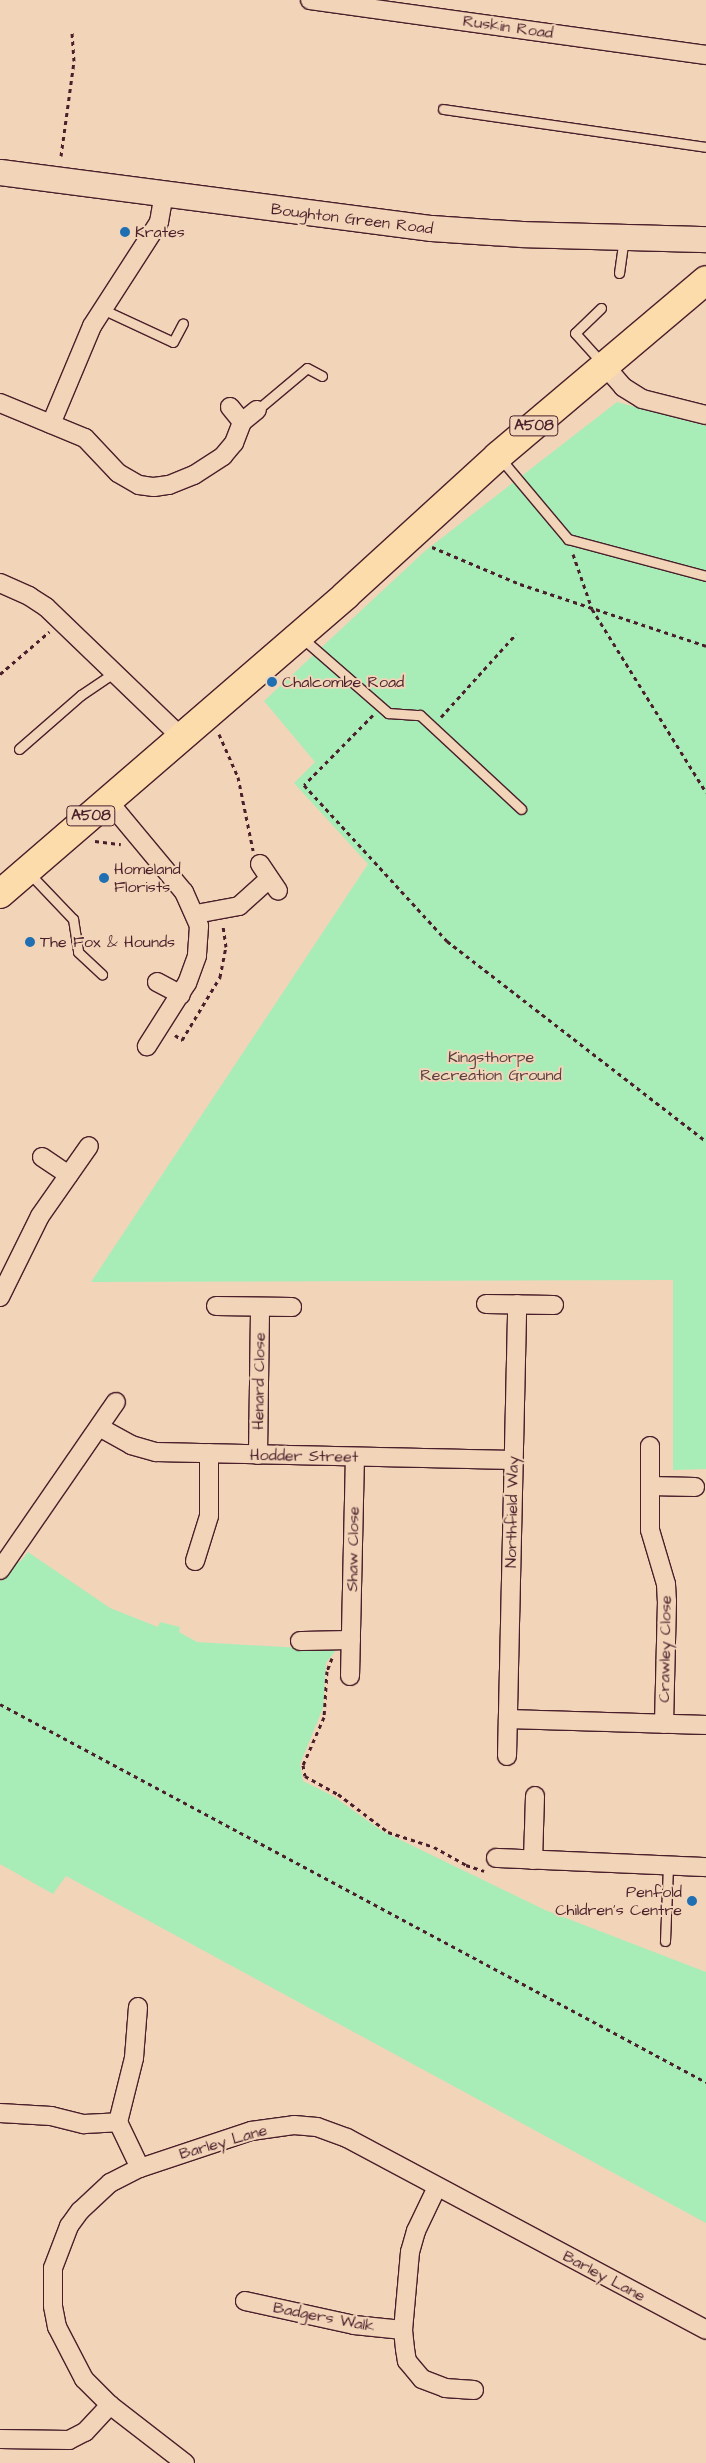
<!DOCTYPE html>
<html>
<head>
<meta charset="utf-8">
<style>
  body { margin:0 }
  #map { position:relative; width:706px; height:2463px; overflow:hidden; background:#f2d4b8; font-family:"Architects Daughter",sans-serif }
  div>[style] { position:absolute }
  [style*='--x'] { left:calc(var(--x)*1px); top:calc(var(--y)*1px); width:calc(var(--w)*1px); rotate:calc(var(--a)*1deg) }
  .green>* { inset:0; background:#a8edb8 }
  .path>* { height:3px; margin-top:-1.5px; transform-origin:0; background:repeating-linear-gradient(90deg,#4a1f2b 0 4px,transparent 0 8px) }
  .roads { filter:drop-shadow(1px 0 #4a1f2b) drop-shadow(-1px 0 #4a1f2b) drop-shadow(0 1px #4a1f2b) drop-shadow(0 -1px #4a1f2b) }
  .lane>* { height:9px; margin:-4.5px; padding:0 4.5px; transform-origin:4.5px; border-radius:4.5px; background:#f2d4b8 }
  .street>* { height:18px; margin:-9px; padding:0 9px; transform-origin:9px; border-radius:9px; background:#f2d4b8 }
  .secondary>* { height:25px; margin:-12.5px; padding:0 12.5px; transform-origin:12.5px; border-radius:12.5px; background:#f2d4b8 }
  .highway>* { height:28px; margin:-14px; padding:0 14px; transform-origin:14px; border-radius:14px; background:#fddcac }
  .dots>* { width:14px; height:14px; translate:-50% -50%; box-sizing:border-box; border:2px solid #f2d4b8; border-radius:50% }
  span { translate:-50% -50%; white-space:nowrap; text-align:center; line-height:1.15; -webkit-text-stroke:4px #f2d4b8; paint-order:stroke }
  .shield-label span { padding:1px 4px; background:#f2d4b8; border:1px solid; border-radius:4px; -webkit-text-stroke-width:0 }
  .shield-label { font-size:15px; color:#4a1f2b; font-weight:700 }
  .street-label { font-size:16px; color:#4a1f2b }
  .poi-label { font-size:16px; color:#4a1f2b }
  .left { translate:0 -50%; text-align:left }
  .right { translate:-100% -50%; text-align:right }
  .park-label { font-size:16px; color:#583e40 }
</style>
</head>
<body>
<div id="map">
  <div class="green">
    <i style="clip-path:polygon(617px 402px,706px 426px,706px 1469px,673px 1470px,673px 1280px,91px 1282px,368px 864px,294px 783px,315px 762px,264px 701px,425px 551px)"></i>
    <i style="clip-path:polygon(28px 1552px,110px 1608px,158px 1627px,160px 1622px,180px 1627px,179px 1632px,197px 1642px,336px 1650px,326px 1663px,323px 1708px,300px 1764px,303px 1781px,333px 1796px,382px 1831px,545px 1910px,706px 1972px,706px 2223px,66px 1876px,53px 1894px,0 1864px,0 1582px,16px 1560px,20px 1562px)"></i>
  </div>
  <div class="path">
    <i style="--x:61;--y:156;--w:96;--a:-82.2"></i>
    <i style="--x:74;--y:61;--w:31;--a:-94"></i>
    <i style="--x:432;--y:547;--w:95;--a:22.8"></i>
    <i style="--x:520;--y:584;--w:196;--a:18.4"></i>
    <i style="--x:573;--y:554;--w:58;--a:70.9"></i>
    <i style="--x:592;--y:609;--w:216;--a:58.1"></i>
    <i style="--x:0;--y:674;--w:65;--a:-40.6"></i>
    <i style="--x:373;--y:715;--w:98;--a:134.6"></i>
    <i style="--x:304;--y:785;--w:212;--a:47.5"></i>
    <i style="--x:447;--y:941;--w:327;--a:37.7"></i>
    <i style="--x:441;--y:717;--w:112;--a:-47.9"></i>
    <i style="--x:219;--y:734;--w:47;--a:66.2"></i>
    <i style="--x:238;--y:777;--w:75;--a:78.4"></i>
    <i style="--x:95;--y:841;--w:26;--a:7"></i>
    <i style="--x:175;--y:1035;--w:9;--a:36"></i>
    <i style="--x:182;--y:1040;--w:74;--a:-58.9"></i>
    <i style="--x:220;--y:977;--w:31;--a:-79"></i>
    <i style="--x:226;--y:947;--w:22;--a:-98"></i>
    <i style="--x:332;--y:1658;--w:14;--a:111"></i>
    <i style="--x:327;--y:1671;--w:46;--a:93.7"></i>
    <i style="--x:324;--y:1717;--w:52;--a:113.6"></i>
    <i style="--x:303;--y:1765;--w:11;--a:80"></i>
    <i style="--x:305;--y:1776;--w:38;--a:29"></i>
    <i style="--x:338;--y:1794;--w:63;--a:37.2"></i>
    <i style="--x:388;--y:1832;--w:48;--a:18.1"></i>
    <i style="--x:434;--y:1847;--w:37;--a:29"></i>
    <i style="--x:466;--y:1865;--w:19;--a:18"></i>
    <i style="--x:0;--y:1704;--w:801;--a:28.17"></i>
  </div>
  <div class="roads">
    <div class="lane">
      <i style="--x:443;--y:109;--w:266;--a:8.2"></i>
      <i style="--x:619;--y:273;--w:35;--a:-82"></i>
      <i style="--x:601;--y:308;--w:36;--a:136"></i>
      <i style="--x:575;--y:333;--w:42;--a:47.9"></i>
      <i style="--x:102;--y:309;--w:78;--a:24.9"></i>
      <i style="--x:173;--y:342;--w:21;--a:-62"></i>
      <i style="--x:257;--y:410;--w:65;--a:-40"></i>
      <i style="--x:307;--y:368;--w:17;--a:28"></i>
      <i style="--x:500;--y:458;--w:106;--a:50"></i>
      <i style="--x:568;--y:539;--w:143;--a:15"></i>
      <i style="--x:301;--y:637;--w:116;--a:41.1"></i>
      <i style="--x:388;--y:713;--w:32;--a:4"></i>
      <i style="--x:420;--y:715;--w:138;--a:42.9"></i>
      <i style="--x:19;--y:749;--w:82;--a:-41.1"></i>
      <i style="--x:81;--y:695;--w:40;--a:-34"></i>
      <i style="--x:29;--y:873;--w:64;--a:46.3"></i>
      <i style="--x:73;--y:919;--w:33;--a:81"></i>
      <i style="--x:78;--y:952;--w:33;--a:43"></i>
      <i style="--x:665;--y:1941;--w:76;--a:-87.7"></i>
    </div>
    <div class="street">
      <i style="--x:310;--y:0;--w:400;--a:7.9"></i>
      <i style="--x:605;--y:366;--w:28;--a:49"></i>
      <i style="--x:623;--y:387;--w:22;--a:32"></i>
      <i style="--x:642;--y:399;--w:66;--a:14"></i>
      <i style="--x:0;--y:403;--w:92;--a:22.4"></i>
      <i style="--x:85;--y:438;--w:48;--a:46.7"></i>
      <i style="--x:118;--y:473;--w:24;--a:30"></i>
      <i style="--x:139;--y:485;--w:15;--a:8"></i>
      <i style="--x:154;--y:487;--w:15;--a:-8"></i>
      <i style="--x:169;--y:485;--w:27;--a:-22"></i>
      <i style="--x:194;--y:475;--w:35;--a:-33"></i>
      <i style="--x:223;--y:456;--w:17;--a:-50"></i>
      <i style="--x:234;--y:443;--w:22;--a:-69"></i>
      <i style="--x:242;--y:422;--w:19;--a:-39"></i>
      <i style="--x:230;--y:407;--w:19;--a:51"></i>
      <i style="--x:51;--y:424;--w:106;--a:-67.3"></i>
      <i style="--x:92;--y:326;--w:124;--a:-57.2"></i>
      <i style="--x:159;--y:222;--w:28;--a:-80"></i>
      <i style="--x:0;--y:583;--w:32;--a:24"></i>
      <i style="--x:29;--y:596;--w:20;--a:33"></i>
      <i style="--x:46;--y:607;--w:190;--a:43.9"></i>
      <i style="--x:109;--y:802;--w:117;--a:50.2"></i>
      <i style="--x:184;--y:892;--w:37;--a:66"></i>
      <i style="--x:199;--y:926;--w:30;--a:94"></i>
      <i style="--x:197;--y:956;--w:29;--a:110"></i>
      <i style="--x:187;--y:983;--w:75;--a:122.4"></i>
      <i style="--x:260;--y:864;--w:32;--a:56"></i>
      <i style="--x:196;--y:914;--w:44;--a:-10.5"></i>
      <i style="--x:239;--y:906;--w:40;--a:-42"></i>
      <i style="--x:157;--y:982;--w:27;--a:28"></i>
      <i style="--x:42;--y:1157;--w:32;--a:34"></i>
      <i style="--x:0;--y:1297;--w:90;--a:-63.7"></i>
      <i style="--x:40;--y:1216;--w:85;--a:-55"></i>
      <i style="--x:486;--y:1304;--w:68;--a:0.8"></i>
      <i style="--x:216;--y:1306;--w:76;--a:0.8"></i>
      <i style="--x:99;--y:1427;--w:37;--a:29"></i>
      <i style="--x:131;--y:1445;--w:26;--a:16"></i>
      <i style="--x:156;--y:1452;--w:357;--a:1.3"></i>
      <i style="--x:650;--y:1446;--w:84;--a:90"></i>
      <i style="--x:650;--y:1530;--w:56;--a:73.5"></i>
      <i style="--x:666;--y:1584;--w:17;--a:87"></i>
      <i style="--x:667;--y:1601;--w:123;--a:91.4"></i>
      <i style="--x:258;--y:1455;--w:148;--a:-89.2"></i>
      <i style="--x:650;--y:1486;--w:45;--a:1.3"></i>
      <i style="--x:195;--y:1561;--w:47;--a:-72.7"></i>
      <i style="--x:209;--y:1516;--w:63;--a:-90"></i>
      <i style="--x:0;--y:1570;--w:204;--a:-55.4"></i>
      <i style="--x:300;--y:1641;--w:51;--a:-1.1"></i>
      <i style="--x:350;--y:1676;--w:219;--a:-88.7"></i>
      <i style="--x:508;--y:1719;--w:198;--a:1.7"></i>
      <i style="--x:507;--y:1756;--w:452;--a:-88.7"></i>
      <i style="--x:496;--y:1858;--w:210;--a:2.5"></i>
      <i style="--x:533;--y:1860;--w:64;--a:-88.2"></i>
      <i style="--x:138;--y:2007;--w:51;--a:94.5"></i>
      <i style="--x:134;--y:2058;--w:66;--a:104"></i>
      <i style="--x:118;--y:2122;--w:51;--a:64.4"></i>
      <i style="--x:0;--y:2113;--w:51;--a:3.4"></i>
      <i style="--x:51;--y:2116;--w:34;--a:14"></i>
      <i style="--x:84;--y:2124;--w:34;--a:-3"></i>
      <i style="--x:437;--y:2187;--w:49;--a:115.5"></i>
      <i style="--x:416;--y:2231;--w:22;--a:106"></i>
      <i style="--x:410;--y:2252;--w:78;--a:95.1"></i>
      <i style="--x:403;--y:2330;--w:19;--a:84"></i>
      <i style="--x:405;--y:2349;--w:12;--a:81"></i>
      <i style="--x:407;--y:2361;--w:23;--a:50"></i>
      <i style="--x:422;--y:2379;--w:25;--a:21"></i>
      <i style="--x:445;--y:2388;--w:29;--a:4"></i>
      <i style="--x:245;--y:2301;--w:112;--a:12.4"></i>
      <i style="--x:354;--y:2325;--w:49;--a:5.8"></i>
      <i style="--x:0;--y:2439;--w:69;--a:0.8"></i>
      <i style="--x:69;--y:2440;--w:18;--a:-27"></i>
      <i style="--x:85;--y:2432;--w:37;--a:-47"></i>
      <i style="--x:185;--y:2463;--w:95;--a:-142.3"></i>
      <i style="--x:110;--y:2405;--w:37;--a:-135"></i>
      <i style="--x:84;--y:2379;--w:59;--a:-117.4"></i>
      <i style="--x:57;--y:2327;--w:21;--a:-101"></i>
      <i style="--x:53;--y:2306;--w:38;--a:-90"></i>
      <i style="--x:53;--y:2268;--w:45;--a:-69.1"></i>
      <i style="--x:69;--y:2226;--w:19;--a:-54"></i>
      <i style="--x:80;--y:2211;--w:41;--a:-43"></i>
      <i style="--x:110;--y:2183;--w:34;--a:-27"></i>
      <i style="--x:140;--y:2168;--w:117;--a:-18.4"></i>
      <i style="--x:251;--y:2131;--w:43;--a:-7.9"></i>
      <i style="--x:294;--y:2125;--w:23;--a:5"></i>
      <i style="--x:317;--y:2127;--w:32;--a:20"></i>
      <i style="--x:347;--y:2138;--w:407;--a:28.1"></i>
    </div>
    <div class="secondary">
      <i style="--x:0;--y:172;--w:435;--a:7.4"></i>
      <i style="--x:431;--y:228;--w:91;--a:3.8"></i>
      <i style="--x:522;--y:234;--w:184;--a:1.6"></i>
    </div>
    <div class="highway">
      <i style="--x:0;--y:894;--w:457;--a:-40.8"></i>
      <i style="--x:346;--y:595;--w:206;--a:-42.4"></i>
      <i style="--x:498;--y:456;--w:272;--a:-40.2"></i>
    </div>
  </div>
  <div class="dots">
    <i style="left:125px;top:232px;background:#1f6fb2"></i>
    <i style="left:272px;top:682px;background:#1f6fb2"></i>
    <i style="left:104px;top:878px;background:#1f6fb2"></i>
    <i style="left:30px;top:942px;background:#1f6fb2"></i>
    <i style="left:692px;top:1901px;background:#1f6fb2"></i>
  </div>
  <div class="shield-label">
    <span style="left:534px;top:426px">A508</span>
    <span style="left:91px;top:816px">A508</span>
  </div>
  <div class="street-label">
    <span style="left:508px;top:27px;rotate:8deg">Ruskin Road</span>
    <span style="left:352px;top:219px;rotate:7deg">Boughton Green Road</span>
    <span style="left:259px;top:1381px;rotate:-89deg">Henard Close</span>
    <span style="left:304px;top:1456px;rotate:1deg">Hodder Street</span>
    <span style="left:512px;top:1512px;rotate:-89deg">Northfield Way</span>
    <span style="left:353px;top:1549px;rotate:-89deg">Shaw Close</span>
    <span style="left:665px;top:1649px;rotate:-89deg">Crawley Close</span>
    <span style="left:223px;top:2142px;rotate:-16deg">Barley Lane</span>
    <span style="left:604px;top:2276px;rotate:28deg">Barley Lane</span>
    <span style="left:324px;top:2317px;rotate:11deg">Badgers Walk</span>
  </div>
  <div class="poi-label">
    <span class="left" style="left:135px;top:232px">Krates</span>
    <span class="left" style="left:282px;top:682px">Chalcombe Road</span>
    <span class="left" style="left:114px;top:878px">Homeland<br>Florists</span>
    <span class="left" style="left:40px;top:942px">The Fox &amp; Hounds</span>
    <span class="right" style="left:682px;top:1901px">Penfold<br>Children's Centre</span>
  </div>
  <div class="park-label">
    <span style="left:491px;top:1066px">Kingsthorpe<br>Recreation Ground</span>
  </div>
</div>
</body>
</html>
